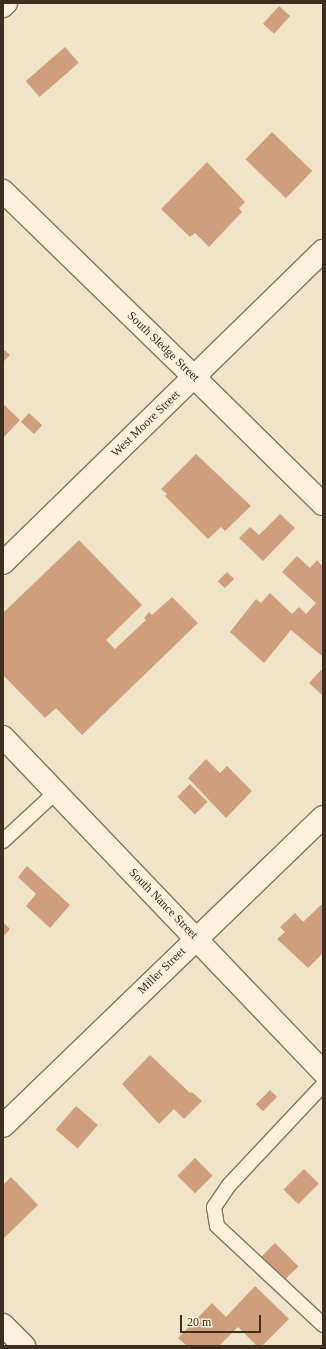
<!DOCTYPE html>
<html>
<head>
<meta charset="utf-8">
<style>
  body { margin:0 }
  #map { position:relative; width:326px; height:1349px; overflow:hidden; background:#f0e4c8; font-family:Georgia,serif }
  div>[style] { position:absolute }
  [style*='--x'] { left:calc(var(--x)*1px); top:calc(var(--y)*1px); width:calc(var(--w)*1px); rotate:calc(var(--a)*1deg) }
  .building>* { inset:0; background:#cf9f7d; transform-origin:0 0 }
  .roads { filter:drop-shadow(1px 0 #8d765c) drop-shadow(-1px 0 #8d765c) drop-shadow(0 1px #8d765c) drop-shadow(0 -1px #8d765c) }
  .lane>* { height:14px; margin:-7px; padding:0 7px; transform-origin:7px; border-radius:7px; background:#faf1dc }
  .street>* { height:22px; margin:-11px; padding:0 11px; transform-origin:11px; border-radius:11px; background:#faf1dc }
  .secondary>* { height:22px; margin:-11px; padding:0 11px; transform-origin:11px; border-radius:11px; background:#faf1dc }
  span { translate:-50% -50%; white-space:nowrap; text-align:center; line-height:1.15; -webkit-text-stroke:3px #f7eed8; paint-order:stroke }
  .street-label { font-size:12px; color:#3d2e20 }
  .frame { position:absolute; inset:0; border:4px solid #3d2e20; pointer-events:none }
  .scale { position:absolute; left:180px; top:1315px; width:81px; height:18px; box-sizing:border-box; border:2px solid #3d2e20; border-top:0; padding-left:5px; font-size:12px; line-height:14px; white-space:nowrap; color:#3d2e20; -webkit-text-stroke:3px #f7eed8; paint-order:stroke }
</style>
</head>
<body>
<div id="map">
  <div class="building">
    <i style="left:279px;top:6px;width:15px;height:24px;rotate:42deg"></i>
    <i style="left:65px;top:47px;width:21px;height:52px;rotate:49deg"></i>
    <i style="left:272px;top:132px;width:56px;height:38px;rotate:44deg"></i>
    <i style="clip-path:polygon(207px 162px,245px 202px,239px 208px,242px 212px,209px 247px,195px 233px,190px 237px,161px 209px)"></i>
    <i style="clip-path:polygon(3px 349px,10px 355px,3px 362px)"></i>
    <i style="clip-path:polygon(3px 404px,20px 420px,3px 438px)"></i>
    <i style="left:29px;top:413px;width:18px;height:12px;rotate:43deg"></i>
    <i style="clip-path:polygon(196px 454px,251px 506px,225px 531px,221px 527px,208px 539px,165px 496px,167px 494px,161px 489px)"></i>
    <i style="clip-path:polygon(280px 514px,295px 528px,263px 561px,239px 538px,250px 527px,259px 535px)"></i>
    <i style="clip-path:polygon(79px 540px,142px 605px,106px 640px,115px 649px,146px 620px,144px 618px,149px 612px,152px 615px,172px 597px,198px 623px,82px 735px,56px 708px,45px 718px,3px 675px,3px 613px)"></i>
    <i style="clip-path:polygon(297px 556px,310px 568px,317px 560px,323px 567px,323px 657px,291px 630px,264px 663px,230px 632px,256px 599px,261px 603px,270px 593px,292px 614px,299px 607px,306px 614px,316px 603px,282px 572px)"></i>
    <i style="left:227px;top:572px;width:10px;height:13px;rotate:45deg"></i>
    <i style="clip-path:polygon(323px 668px,323px 696px,309px 683px)"></i>
    <i style="clip-path:polygon(206px 759px,220px 773px,227px 766px,252px 791px,226px 818px,188px 778px)"></i>
    <i style="left:190px;top:784px;width:25px;height:18px;rotate:45deg"></i>
    <i style="clip-path:polygon(27px 866px,70px 905px,50px 928px,26px 906px,36px 894px,18px 877px)"></i>
    <i style="clip-path:polygon(323px 903px,323px 953px,308px 968px,277px 939px,285px 932px,280px 927px,295px 913px,303px 922px)"></i>
    <i style="clip-path:polygon(3px 922px,10px 929px,3px 937px)"></i>
    <i style="clip-path:polygon(150px 1055px,190px 1093px,192px 1092px,202px 1101px,184px 1119px,174px 1109px,159px 1124px,122px 1084px)"></i>
    <i style="left:270px;top:1090px;width:10px;height:20px;rotate:45deg"></i>
    <i style="left:76px;top:1106px;width:29px;height:31px;rotate:41deg"></i>
    <i style="left:195px;top:1158px;width:25px;height:25px;rotate:45deg"></i>
    <i style="left:304px;top:1169px;width:21px;height:29px;rotate:45deg"></i>
    <i style="clip-path:polygon(11px 1177px,38px 1205px,3px 1239px,3px 1185px)"></i>
    <i style="left:275px;top:1243px;width:33px;height:19px;rotate:45deg"></i>
    <i style="clip-path:polygon(255px 1286px,289px 1319px,262px 1346px,257px 1346px,238px 1327px,219px 1346px,187px 1346px,178px 1338px,212px 1303px,226px 1317px)"></i>
  </div>
  <div class="roads">
    <div class="lane">
      <i style="--x:3;--y:841;--w:72;--a:-42.8"></i>
      <i style="--x:323;--y:1085;--w:137;--a:133.2"></i>
      <i style="--x:229;--y:1185;--w:27;--a:124"></i>
      <i style="--x:214;--y:1207;--w:19;--a:81"></i>
      <i style="--x:217;--y:1226;--w:145;--a:43"></i>
    </div>
    <div class="street">
      <i style="--x:3;--y:6;--w:4;--a:-45"></i>
      <i style="--x:3;--y:191;--w:267;--a:44.2"></i>
    </div>
    <div class="secondary">
      <i style="--x:194;--y:377;--w:181;--a:44.6"></i>
      <i style="--x:3;--y:563;--w:447;--a:-44.3"></i>
      <i style="--x:3;--y:737;--w:463;--a:46.3"></i>
      <i style="--x:3;--y:1126;--w:445;--a:-44"></i>
      <i style="--x:3;--y:1325;--w:30;--a:45"></i>
    </div>
  </div>
  <div class="street-label">
    <span style="left:163px;top:347px;rotate:44deg">South Sledge Street</span>
    <span style="left:146px;top:424px;rotate:-44deg">West Moore Street</span>
    <span style="left:163px;top:904px;rotate:46deg">South Nance Street</span>
    <span style="left:162px;top:971px;rotate:-44deg">Miller Street</span>
  </div>
  <div class="frame"></div>
  <div class="scale">20 m</div>
</div>
</body>
</html>
